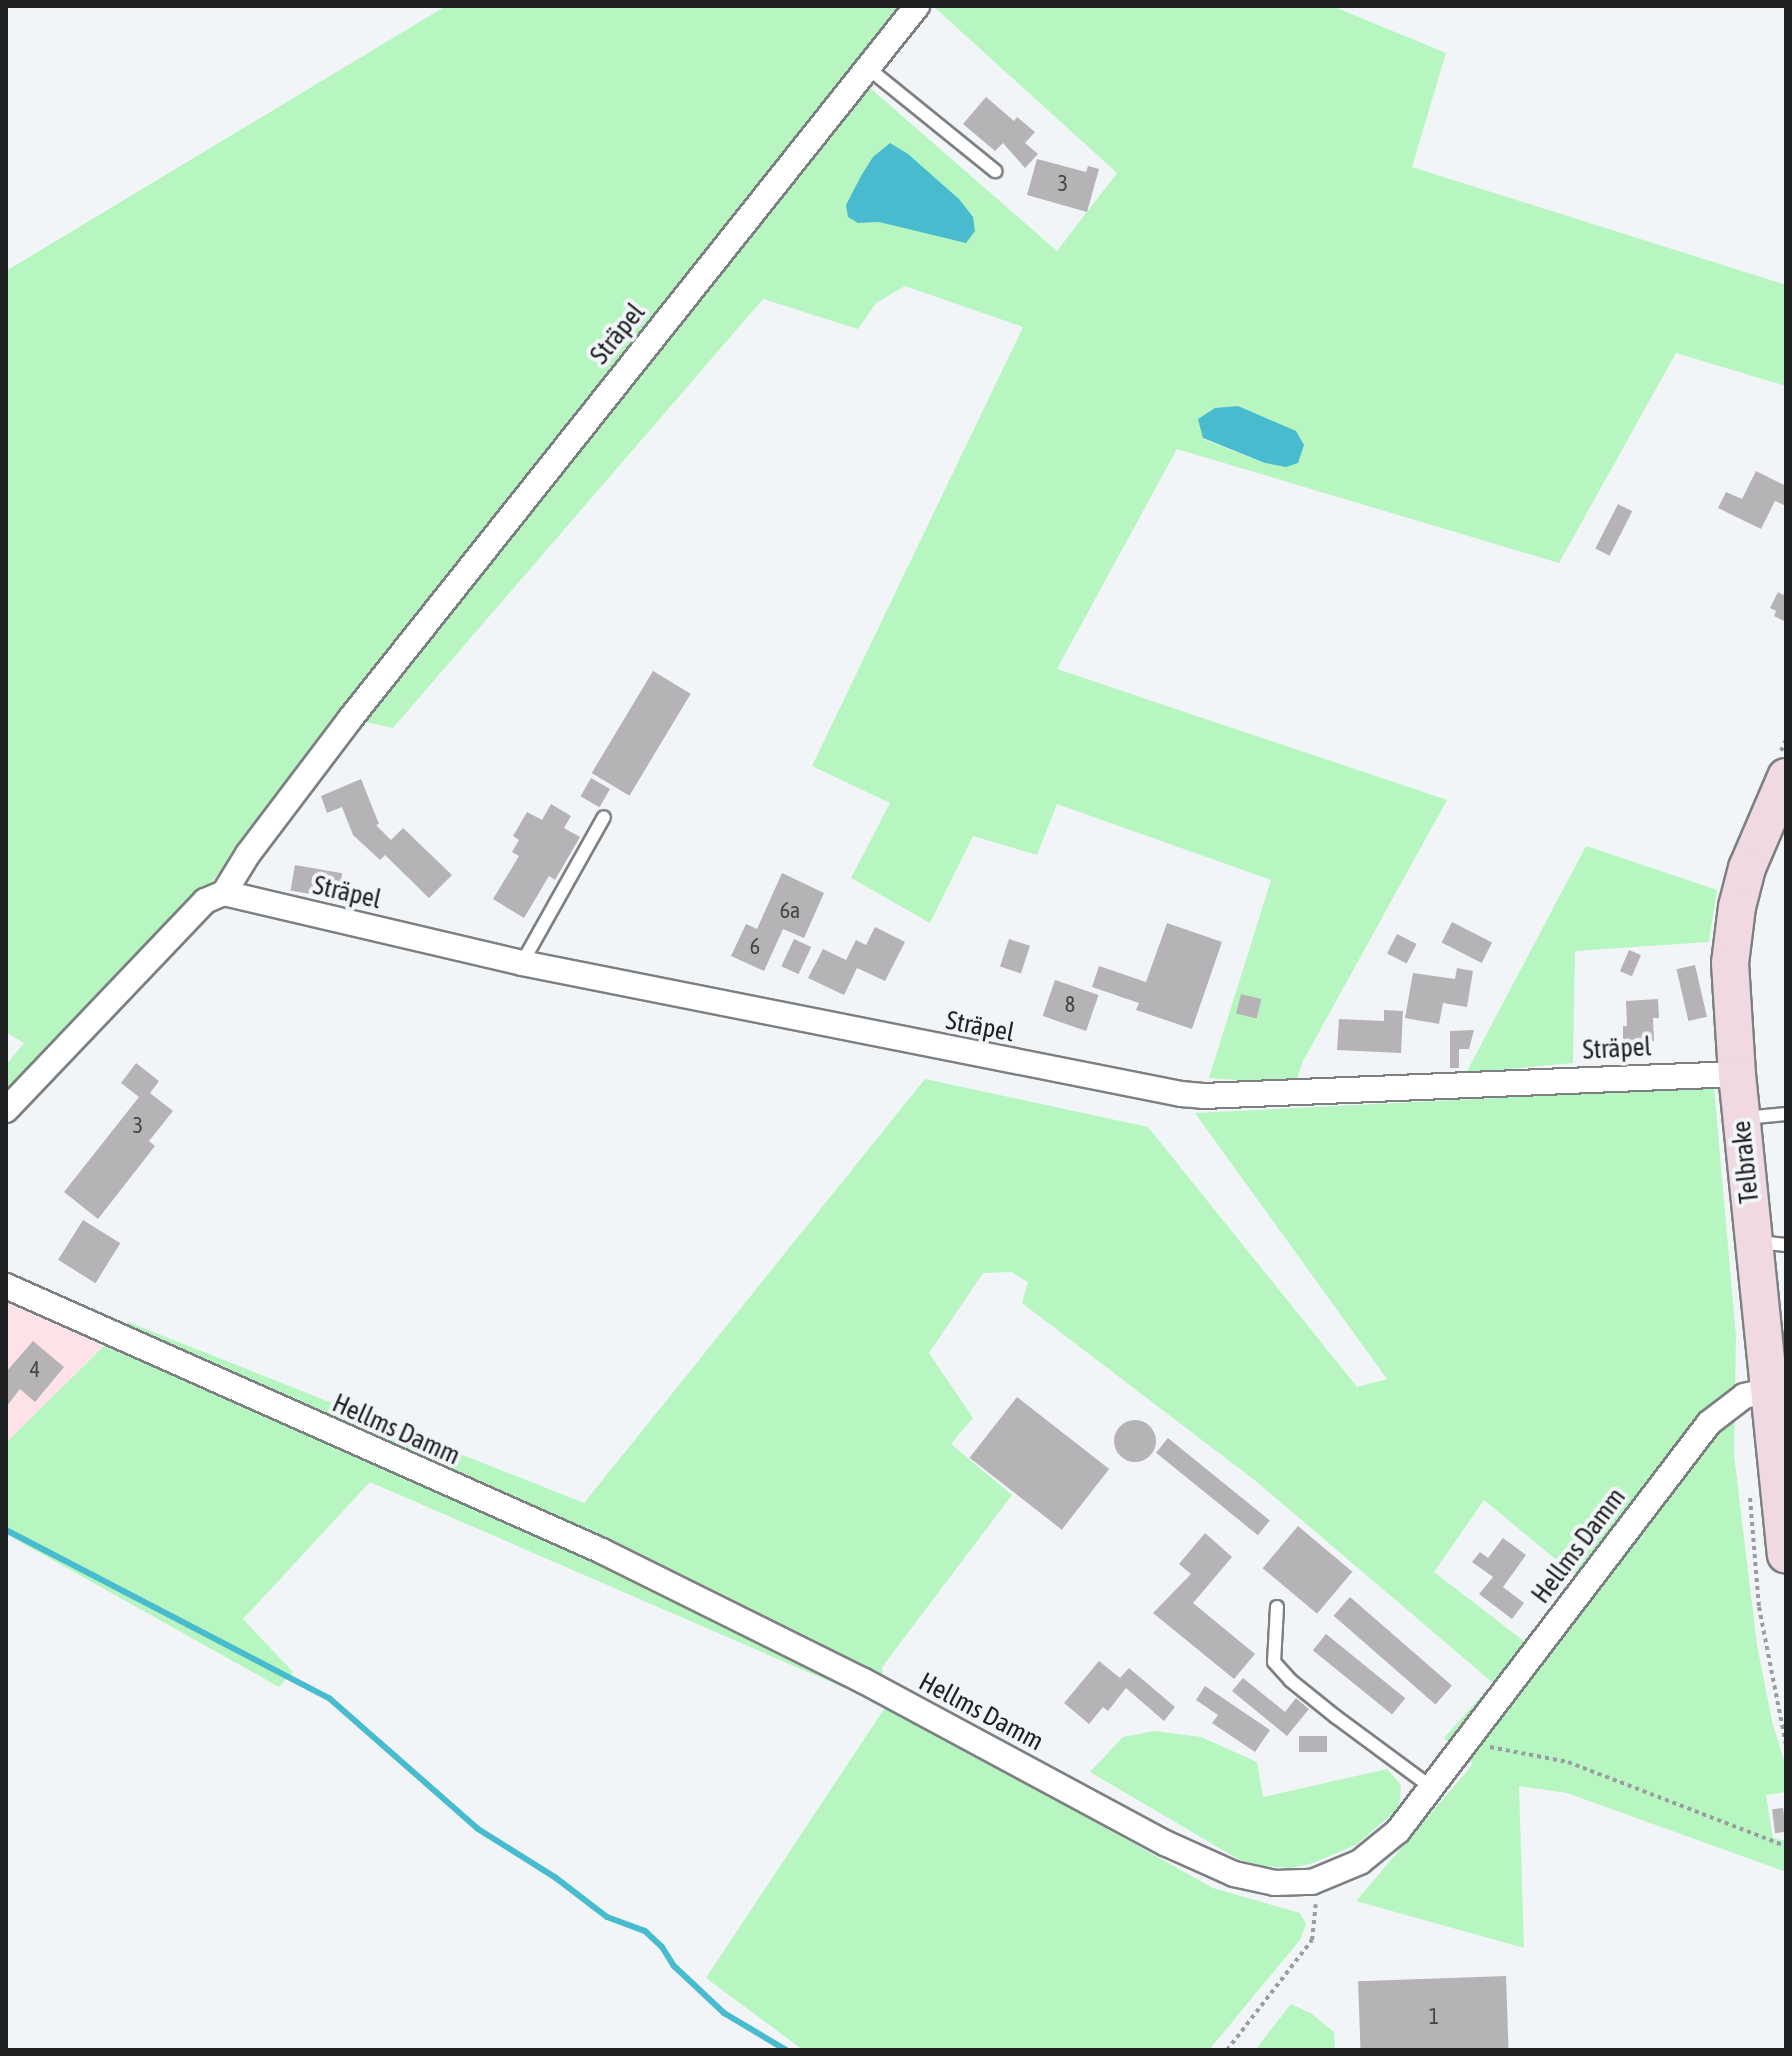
<!DOCTYPE html>
<html>
<head>
<meta charset="utf-8">
<style>
  body { margin:0 }
  #map { position:relative; width:1792px; height:2056px; overflow:hidden; background:#f2f5f8; font-family:"Asap Condensed",sans-serif }
  div>[style] { position:absolute }
  [style*='--x'] { left:calc(var(--x)*1px); top:calc(var(--y)*1px); width:calc(var(--w)*1px); rotate:calc(var(--a)*1deg) }
  .industrial>* { inset:0; background:#fde2e7 }
  .green>* { inset:0; background:#b7f6c0 }
  .water>* { inset:0; background:#48bbce }
  .stream>* { height:6px; margin:-3px; padding:0 3px; transform-origin:3px; border-radius:3px; background:#48bbce }
  .building>* { inset:0; background:#b5b3b6; transform-origin:0 0 }
  .round { border-radius:50% }
  .path>* { height:4px; margin-top:-2px; transform-origin:0; background:repeating-linear-gradient(90deg,#9a9d9f 0 4px,transparent 0 8px) }
  .roads { filter:drop-shadow(2px 0 #7d8083) drop-shadow(-2px 0 #7d8083) drop-shadow(0 2px #7d8083) drop-shadow(0 -2px #7d8083) }
  .lane>* { height:12px; margin:-6px; padding:0 6px; transform-origin:6px; border-radius:6px; background:#fff }
  .street>* { height:24px; margin:-12px; padding:0 12px; transform-origin:12px; border-radius:12px; background:#fff }
  .secondary>* { height:36px; margin:-18px; padding:0 18px; transform-origin:18px; border-radius:18px; background:#f0d9e0 }
  span { translate:-50% -50%; white-space:nowrap; text-align:center; line-height:1.15; -webkit-text-stroke:8px #f2f5f8; paint-order:stroke }
  .number-label { font-size:22px; color:#444546 }
  .number-label span { -webkit-text-stroke-width:0 }
  .street-label { font-size:26px; color:#1f2021 }
  .frame { position:absolute; inset:0; border:8px solid #1f2021; pointer-events:none }
</style>
</head>
<body>
<div id="map">
  <div class="industrial">
    <i style="clip-path:polygon(6px 1295px,106px 1343px,6px 1443px)"></i>
  </div>
  <div class="green">
    <i style="clip-path:polygon(446px 6px,905px 6px,212px 882px,6px 1102px,6px 1065px,24px 1043px,6px 1032px,6px 271px)"></i>
    <i style="clip-path:polygon(evenodd,933px 6px,1332px 6px,1446px 53px,1412px 167px,1786px 285px,1786px 386px,1676px 353px,1559px 563px,1177px 449px,1057px 669px,1447px 800px,1303px 1061px,1295px 1084px,1209px 1078px,1271px 880px,1057px 804px,1037px 855px,973px 836px,930px 923px,851px 878px,890px 803px,812px 766px,1023px 327px,905px 286px,876px 303px,858px 329px,763px 299px,393px 728px,361px 721px,869px 87px,1057px 251px,1117px 173px,933px 6px,935px 178px,959px 199px,921px 230px,879px 222px,858px 223px,935px 178px,933px 6px,1238px 406px,1265px 419px,1265px 463px,1203px 439px,1238px 406px)"></i>
    <i style="clip-path:polygon(1586px 846px,1717px 890px,1709px 942px,1575px 951px,1573px 1063px,1466px 1073px)"></i>
    <i style="clip-path:polygon(evenodd,925px 1079px,1148px 1127px,1357px 1387px,1387px 1379px,1195px 1113px,1714px 1087px,1736px 1336px,1734px 1455px,1757px 1645px,1772px 1721px,1785px 1764px,1786px 1792px,1766px 1795px,1773px 1838px,1786px 1841px,1786px 1872px,1567px 1793px,1519px 1786px,1524px 1948px,1356px 1901px,1473px 1764px,1444px 1738px,1493px 1683px,1257px 1482px,1022px 1303px,1028px 1282px,1011px 1272px,983px 1273px,929px 1353px,973px 1418px,951px 1444px,1012px 1495px,882px 1667px,887px 1706px,1213px 1888px,1300px 1913px,1306px 1924px,1300px 1940px,1209px 2050px,803px 2050px,706px 1978px,886px 1706px,370px 1482px,243px 1619px,293px 1672px,279px 1687px,6px 1534px,6px 1443px,128px 1322px,584px 1503px,925px 1079px,1484px 1500px,1576px 1576px,1525px 1642px,1434px 1572px,1484px 1500px)"></i>
    <i style="clip-path:polygon(1154px 1731px,1201px 1737px,1257px 1762px,1263px 1797px,1387px 1769px,1401px 1785px,1399px 1808px,1356px 1845px,1313px 1863px,1292px 1868px,1262px 1866px,1238px 1859px,1090px 1772px,1123px 1737px)"></i>
    <i style="clip-path:polygon(1291px 2004px,1312px 2014px,1334px 2032px,1335px 2050px,1255px 2050px)"></i>
  </div>
  <div class="water">
    <i style="clip-path:polygon(890px 143px,908px 154px,959px 199px,973px 217px,975px 231px,966px 243px,879px 222px,858px 223px,848px 217px,846px 205px,861px 176px,873px 157px)"></i>
    <i style="clip-path:polygon(1238px 406px,1296px 431px,1304px 445px,1298px 463px,1286px 467px,1265px 463px,1203px 438px,1198px 419px,1215px 408px)"></i>
  </div>
  <div class="stream">
    <i style="--x:6;--y:1530;--w:364;--a:27.5"></i>
    <i style="--x:329;--y:1698;--w:198;--a:41.3"></i>
    <i style="--x:478;--y:1829;--w:92;--a:32.1"></i>
    <i style="--x:556;--y:1878;--w:64;--a:37.4"></i>
    <i style="--x:607;--y:1917;--w:40;--a:20.2"></i>
    <i style="--x:645;--y:1931;--w:23;--a:43"></i>
    <i style="--x:662;--y:1947;--w:22;--a:58"></i>
    <i style="--x:674;--y:1966;--w:69;--a:43.2"></i>
    <i style="--x:724;--y:2013;--w:72;--a:30.8"></i>
  </div>
  <div class="building">
    <i style="clip-path:polygon(986px 97px,1014px 121px,1017px 117px,1035px 132px,1025px 143px,1038px 154px,1025px 168px,1003px 143px,995px 151px,963px 124px)"></i>
    <i style="clip-path:polygon(1037px 159px,1086px 172px,1088px 166px,1099px 169px,1087px 212px,1027px 195px)"></i>
    <i style="clip-path:polygon(1756px 471px,1786px 486px,1786px 506px,1775px 501px,1761px 529px,1718px 508px,1726px 492px,1742px 499px)"></i>
    <i style="left:1618px;top:504px;width:16px;height:50px;rotate:27deg"></i>
    <i style="clip-path:polygon(1786px 589px,1786px 622px,1774px 616px,1776px 611px,1770px 608px,1778px 592px,1783px 595px)"></i>
    <i style="left:653px;top:671px;width:44px;height:119px;rotate:31deg"></i>
    <i style="left:591px;top:778px;width:22px;height:21px;rotate:30deg"></i>
    <i style="clip-path:polygon(361px 779px,379px 824px,376px 825px,391px 840px,403px 828px,452px 875px,429px 898px,385px 855px,380px 860px,353px 835px,342px 807px,327px 813px,321px 796px)"></i>
    <i style="clip-path:polygon(551px 804px,571px 816px,564px 828px,580px 837px,555px 880px,549px 876px,524px 918px,493px 899px,519px 856px,512px 852px,519px 840px,513px 836px,527px 812px,542px 820px)"></i>
    <i style="left:295px;top:865px;width:48px;height:26px;rotate:10deg"></i>
    <i style="clip-path:polygon(782px 873px,824px 893px,804px 938px,783px 929px,764px 971px,731px 956px,746px 924px,757px 929px)"></i>
    <i style="left:1452px;top:922px;width:45px;height:23px;rotate:27deg"></i>
    <i style="clip-path:polygon(1167px 923px,1222px 942px,1192px 1029px,1136px 1010px,1139px 1003px,1092px 987px,1099px 966px,1146px 982px)"></i>
    <i style="clip-path:polygon(875px 927px,905px 942px,885px 981px,857px 968px,844px 995px,808px 978px,823px 949px,846px 960px,856px 940px,866px 945px)"></i>
    <i style="left:1397px;top:934px;width:22px;height:22px;rotate:27deg"></i>
    <i style="left:794px;top:939px;width:19px;height:30px;rotate:25deg"></i>
    <i style="left:1009px;top:939px;width:22px;height:29px;rotate:18deg"></i>
    <i style="left:1629px;top:950px;width:13px;height:23px;rotate:23deg"></i>
    <i style="left:1695px;top:965px;width:53px;height:19px;rotate:77deg"></i>
    <i style="clip-path:polygon(1457px 968px,1473px 971px,1467px 1007px,1443px 1003px,1439px 1024px,1405px 1018px,1413px 973px,1455px 979px)"></i>
    <i style="left:1055px;top:980px;width:46px;height:38px;rotate:19deg"></i>
    <i style="left:1241px;top:994px;width:21px;height:20px;rotate:14deg"></i>
    <i style="clip-path:polygon(1658px 999px,1659px 1018px,1653px 1018px,1654px 1041px,1623px 1042px,1623px 1026px,1627px 1026px,1626px 1001px)"></i>
    <i style="clip-path:polygon(1384px 1010px,1403px 1011px,1401px 1053px,1337px 1050px,1339px 1019px,1384px 1021px)"></i>
    <i style="clip-path:polygon(1474px 1030px,1469px 1049px,1459px 1049px,1459px 1068px,1450px 1068px,1450px 1031px)"></i>
    <i style="clip-path:polygon(136px 1063px,159px 1081px,150px 1093px,173px 1111px,149px 1141px,155px 1146px,98px 1219px,64px 1192px,139px 1097px,121px 1083px)"></i>
    <i style="left:83px;top:1220px;width:44px;height:47px;rotate:32deg"></i>
    <i style="clip-path:polygon(33px 1341px,64px 1367px,35px 1402px,20px 1389px,6px 1407px,6px 1372px)"></i>
    <i style="left:1017px;top:1397px;width:117px;height:77px;rotate:38deg"></i>
    <i class="round" style="left:1114px;top:1420px;width:42px;height:42px"></i>
    <i style="left:1168px;top:1438px;width:131px;height:19px;rotate:39deg"></i>
    <i style="left:1298px;top:1526px;width:71px;height:55px;rotate:40deg"></i>
    <i style="clip-path:polygon(1205px 1533px,1232px 1557px,1193px 1603px,1255px 1654px,1234px 1679px,1153px 1613px,1191px 1574px,1179px 1564px)"></i>
    <i style="clip-path:polygon(1503px 1538px,1526px 1555px,1503px 1587px,1524px 1603px,1512px 1619px,1479px 1594px,1493px 1577px,1472px 1562px,1480px 1552px,1488px 1558px)"></i>
    <i style="left:1350px;top:1597px;width:135px;height:25px;rotate:41deg"></i>
    <i style="left:1326px;top:1634px;width:102px;height:21px;rotate:39deg"></i>
    <i style="clip-path:polygon(1099px 1661px,1120px 1678px,1129px 1668px,1175px 1707px,1164px 1721px,1126px 1688px,1108px 1711px,1103px 1707px,1089px 1724px,1064px 1703px)"></i>
    <i style="clip-path:polygon(1243px 1678px,1285px 1712px,1296px 1698px,1309px 1709px,1287px 1736px,1232px 1691px)"></i>
    <i style="clip-path:polygon(1205px 1686px,1270px 1730px,1255px 1752px,1212px 1723px,1218px 1715px,1196px 1700px)"></i>
    <i style="left:1327px;top:1736px;width:16px;height:28px;rotate:90deg"></i>
    <i style="left:1783px;top:1808px;width:24px;height:11px;rotate:83deg"></i>
    <i style="left:1506px;top:1976px;width:74px;height:148px;rotate:88deg"></i>
  </div>
  <div class="path">
    <i style="--x:1781;--y:751;--w:12;--a:-66"></i>
    <i style="--x:1750;--y:1498;--w:109;--a:85.3"></i>
    <i style="--x:1759;--y:1607;--w:140;--a:78.9"></i>
    <i style="--x:1490;--y:1747;--w:79;--a:10.9"></i>
    <i style="--x:1568;--y:1762;--w:234;--a:21.1"></i>
    <i style="--x:1227;--y:2050;--w:139;--a:-52.3"></i>
    <i style="--x:1312;--y:1940;--w:36;--a:-84"></i>
  </div>
  <div class="roads">
    <div class="lane">
      <i style="--x:868;--y:68;--w:164;--a:39"></i>
      <i style="--x:522;--y:963;--w:167;--a:-60.7"></i>
      <i style="--x:1745;--y:1118;--w:41;--a:-5.6"></i>
      <i style="--x:1758;--y:1242;--w:28;--a:6"></i>
      <i style="--x:1277;--y:1607;--w:55;--a:93.1"></i>
      <i style="--x:1274;--y:1662;--w:24;--a:48"></i>
      <i style="--x:1290;--y:1680;--w:59;--a:38.8"></i>
      <i style="--x:1336;--y:1717;--w:118;--a:36.4"></i>
    </div>
    <div class="street">
      <i style="--x:224;--y:893;--w:306;--a:13.2"></i>
      <i style="--x:522;--y:963;--w:672;--a:11.24"></i>
      <i style="--x:1181;--y:1094;--w:22;--a:5"></i>
      <i style="--x:1203;--y:1096;--w:534;--a:-2.36"></i>
      <i style="--x:6;--y:1110;--w:289;--a:-46.4"></i>
      <i style="--x:205;--y:901;--w:21;--a:-23"></i>
      <i style="--x:224;--y:893;--w:46;--a:-58.4"></i>
      <i style="--x:248;--y:854;--w:169;--a:-52.9"></i>
      <i style="--x:350;--y:719;--w:911;--a:-51.51"></i>
      <i style="--x:6;--y:1286;--w:652;--a:23.97"></i>
      <i style="--x:602;--y:1551;--w:292;--a:26.4"></i>
      <i style="--x:864;--y:1681;--w:342;--a:28.3"></i>
      <i style="--x:1165;--y:1843;--w:76;--a:24.2"></i>
      <i style="--x:1234;--y:1874;--w:42;--a:12.4"></i>
      <i style="--x:1275;--y:1883;--w:37;--a:-2"></i>
      <i style="--x:1312;--y:1882;--w:52;--a:-22.6"></i>
      <i style="--x:1360;--y:1862;--w:49;--a:-39.2"></i>
      <i style="--x:1398;--y:1831;--w:513;--a:-52.68"></i>
      <i style="--x:1709;--y:1423;--w:44;--a:-37.6"></i>
      <i style="--x:1744;--y:1396;--w:26;--a:-13"></i>
    </div>
    <div class="secondary">
      <i style="--x:1786;--y:777;--w:99;--a:113.2"></i>
      <i style="--x:1747;--y:868;--w:40;--a:104.4"></i>
      <i style="--x:1737;--y:907;--w:56;--a:97.1"></i>
      <i style="--x:1730;--y:963;--w:111;--a:86.4"></i>
      <i style="--x:1737;--y:1074;--w:483;--a:84.2"></i>
    </div>
  </div>
  <div class="number-label">
    <span style="left:1063px;top:184px">3</span>
    <span style="left:790px;top:911px">6a</span>
    <span style="left:755px;top:947px">6</span>
    <span style="left:1070px;top:1005px">8</span>
    <span style="left:138px;top:1126px">3</span>
    <span style="left:35px;top:1370px">4</span>
    <span style="left:1434px;top:2017px">1</span>
  </div>
  <div class="street-label">
    <span style="left:618px;top:334px;rotate:-51deg">Sträpel</span>
    <span style="left:347px;top:893px;rotate:13deg">Sträpel</span>
    <span style="left:980px;top:1027px;rotate:11deg">Sträpel</span>
    <span style="left:1617px;top:1049px;rotate:-3deg">Sträpel</span>
    <span style="left:1746px;top:1162px;rotate:-96deg">Telbrake</span>
    <span style="left:396px;top:1430px;rotate:24deg">Hellms Damm</span>
    <span style="left:1579px;top:1546px;rotate:-53deg">Hellms Damm</span>
    <span style="left:981px;top:1712px;rotate:28deg">Hellms Damm</span>
  </div>
  <div class="frame"></div>
</div>
</body>
</html>
